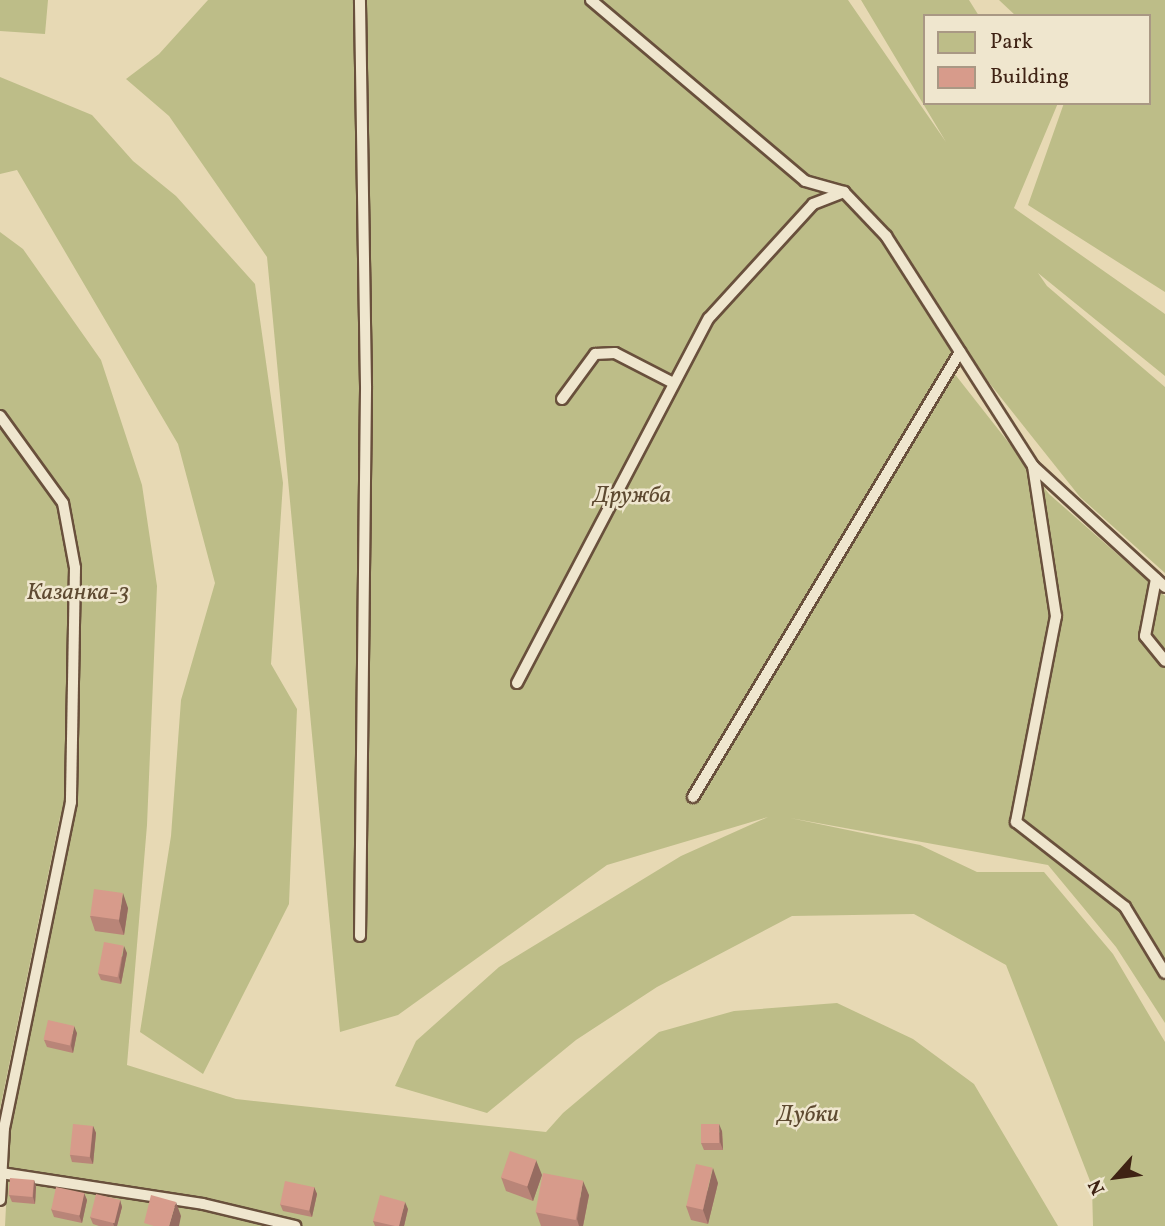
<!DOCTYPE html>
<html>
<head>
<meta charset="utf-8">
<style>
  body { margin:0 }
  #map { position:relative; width:1165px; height:1226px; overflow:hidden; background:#e7d9b4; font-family:Vollkorn,serif }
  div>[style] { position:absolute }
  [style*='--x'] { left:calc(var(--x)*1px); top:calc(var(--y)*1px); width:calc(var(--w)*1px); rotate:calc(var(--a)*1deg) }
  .green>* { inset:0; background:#bdbd88 }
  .roads { filter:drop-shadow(2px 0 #69503c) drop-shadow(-2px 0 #69503c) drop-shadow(0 2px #69503c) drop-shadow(0 -2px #69503c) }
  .lane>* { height:10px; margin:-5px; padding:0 5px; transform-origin:5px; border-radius:5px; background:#efe6ce }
  .wall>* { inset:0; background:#b98578 }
  .shaded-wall>* { inset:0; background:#966c61 }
  .building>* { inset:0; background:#d79b8b; transform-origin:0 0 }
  span { translate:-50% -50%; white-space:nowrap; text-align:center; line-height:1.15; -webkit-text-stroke:5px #efe6ce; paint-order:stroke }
  .park-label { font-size:24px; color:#5e4a31; font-style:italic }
  .legend { position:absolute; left:923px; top:14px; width:228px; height:91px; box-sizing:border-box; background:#efe6ce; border:2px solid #a99884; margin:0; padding:9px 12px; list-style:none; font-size:21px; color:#3f2314 }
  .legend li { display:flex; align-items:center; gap:14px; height:35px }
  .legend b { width:35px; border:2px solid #a99884 }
  .north { position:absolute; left:1081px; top:1142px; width:70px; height:70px; -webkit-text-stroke:5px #efe6ce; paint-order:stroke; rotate:242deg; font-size:19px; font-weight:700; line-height:28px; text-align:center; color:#3f2314 }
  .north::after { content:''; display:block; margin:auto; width:24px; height:32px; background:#3f2314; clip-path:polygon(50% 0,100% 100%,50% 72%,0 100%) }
</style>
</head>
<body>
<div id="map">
  <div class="green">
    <i style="clip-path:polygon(0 0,48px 0,45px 34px,0 31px)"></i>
    <i style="clip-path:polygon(208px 0,848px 0,946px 142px,861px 0,969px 0,979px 16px,925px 16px,925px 103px,1058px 103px,1014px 208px,1165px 314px,1165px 376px,1038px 273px,1047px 286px,1165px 387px,1165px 573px,1080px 497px,967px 355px,950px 368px,1049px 494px,1165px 596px,1165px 1023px,1116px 947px,1048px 865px,790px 818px,920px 845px,977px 872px,1044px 872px,1113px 954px,1165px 1042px,1165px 1226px,1093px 1226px,1092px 1186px,1006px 965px,914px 914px,792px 916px,657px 987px,576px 1040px,487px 1113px,395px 1086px,416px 1041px,499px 967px,681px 856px,768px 817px,607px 865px,398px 1015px,340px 1032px,267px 257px,169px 116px,126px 79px,159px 54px)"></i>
    <i style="clip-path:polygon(999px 0,1165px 0,1165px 292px,1028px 205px,1064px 103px,1149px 103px,1149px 16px,1016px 16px)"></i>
    <i style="clip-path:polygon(0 77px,92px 115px,133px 161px,176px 196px,255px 284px,283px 483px,271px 664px,297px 709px,289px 904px,203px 1074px,140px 1032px,171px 836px,181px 700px,215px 583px,178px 444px,17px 170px,0 174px)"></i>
    <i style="clip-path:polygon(0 232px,23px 249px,101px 360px,142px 485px,157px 586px,147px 825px,127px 1065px,236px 1099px,546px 1132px,563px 1113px,659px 1032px,734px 1011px,837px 1003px,913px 1039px,974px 1084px,1058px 1226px,5px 1226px,10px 1128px,74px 819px,60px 817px,0 1109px)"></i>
  </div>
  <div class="roads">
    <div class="lane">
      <i style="--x:591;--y:0;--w:280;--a:40.2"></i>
      <i style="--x:805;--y:181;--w:41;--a:15.8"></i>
      <i style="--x:844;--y:192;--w:61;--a:46.3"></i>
      <i style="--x:886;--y:236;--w:273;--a:57.4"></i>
      <i style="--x:1033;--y:466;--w:179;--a:42.5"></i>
      <i style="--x:562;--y:399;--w:56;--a:-53.7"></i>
      <i style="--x:595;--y:354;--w:20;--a:-3"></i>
      <i style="--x:615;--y:353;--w:65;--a:27.3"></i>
      <i style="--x:0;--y:416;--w:107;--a:54.1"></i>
      <i style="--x:63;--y:503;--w:66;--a:79.5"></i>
      <i style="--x:75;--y:568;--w:234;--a:91"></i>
      <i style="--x:71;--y:802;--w:333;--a:101.6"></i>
      <i style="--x:4;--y:1128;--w:72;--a:93.2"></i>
      <i style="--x:1033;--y:466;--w:152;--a:81.3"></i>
      <i style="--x:1056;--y:616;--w:210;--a:101"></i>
      <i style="--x:1016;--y:822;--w:138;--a:37.9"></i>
      <i style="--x:1125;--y:907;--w:77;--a:58.8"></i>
      <i style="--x:1156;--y:579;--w:58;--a:100.9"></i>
      <i style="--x:1145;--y:636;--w:32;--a:51"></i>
      <i style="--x:517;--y:683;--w:412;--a:-62.3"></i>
      <i style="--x:709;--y:318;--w:154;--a:-47.6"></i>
      <i style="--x:813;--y:204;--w:33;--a:-21"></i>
      <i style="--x:693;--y:797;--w:519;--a:-59.04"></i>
      <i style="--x:360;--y:936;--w:550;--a:-89.37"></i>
      <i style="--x:366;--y:386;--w:386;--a:-90.9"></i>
      <i style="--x:1;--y:1173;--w:204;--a:8.7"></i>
      <i style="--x:203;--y:1204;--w:95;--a:13.4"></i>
    </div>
  </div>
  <div class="wall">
    <i style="clip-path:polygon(128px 908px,124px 935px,95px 931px,90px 916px)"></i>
    <i style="clip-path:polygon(127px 953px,121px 984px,101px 980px,98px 973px)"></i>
    <i style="clip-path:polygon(77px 1033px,73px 1053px,47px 1047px,44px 1040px)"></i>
    <i style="clip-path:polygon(93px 1126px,96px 1133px,93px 1164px,72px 1162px,70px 1155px)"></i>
    <i style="clip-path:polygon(722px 1131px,723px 1150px,704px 1150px,701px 1143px)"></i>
    <i style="clip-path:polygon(542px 1175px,533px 1201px,506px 1191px,501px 1177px)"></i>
    <i style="clip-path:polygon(34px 1180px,36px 1187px,35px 1204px,12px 1202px,9px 1195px)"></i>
    <i style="clip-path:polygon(718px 1183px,708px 1224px,691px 1220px,686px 1206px)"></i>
    <i style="clip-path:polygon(314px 1187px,317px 1194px,312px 1217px,283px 1211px,280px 1204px)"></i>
    <i style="clip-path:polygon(84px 1193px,87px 1200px,82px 1223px,54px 1217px,51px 1209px)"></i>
    <i style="clip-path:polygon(589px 1195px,583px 1226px,541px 1226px,536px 1212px)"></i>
    <i style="clip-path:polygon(120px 1200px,122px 1207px,117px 1226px,99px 1226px,93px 1224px,90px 1217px)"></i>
    <i style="clip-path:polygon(408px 1209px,404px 1226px,375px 1226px,373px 1221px)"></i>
  </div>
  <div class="shaded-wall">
    <i style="clip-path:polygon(123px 893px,128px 908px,124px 935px,119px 921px)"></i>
    <i style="clip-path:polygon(124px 946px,127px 953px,121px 984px,119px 977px)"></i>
    <i style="clip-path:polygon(74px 1026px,77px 1033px,73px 1053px,71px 1046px)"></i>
    <i style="clip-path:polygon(719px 1124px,722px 1131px,723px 1150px,720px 1142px)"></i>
    <i style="clip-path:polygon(93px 1126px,96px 1133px,93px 1164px,90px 1157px)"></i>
    <i style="clip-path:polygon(536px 1160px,542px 1175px,533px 1201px,527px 1186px)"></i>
    <i style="clip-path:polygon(713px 1168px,718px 1183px,708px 1224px,703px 1210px)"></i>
    <i style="clip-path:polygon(34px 1180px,36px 1187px,35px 1204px,33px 1197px)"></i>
    <i style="clip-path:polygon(583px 1181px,589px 1195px,583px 1226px,579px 1226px,577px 1219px)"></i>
    <i style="clip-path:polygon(314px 1187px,317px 1194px,312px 1217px,309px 1210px)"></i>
    <i style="clip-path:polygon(84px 1193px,87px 1200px,82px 1223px,79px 1215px)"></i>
    <i style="clip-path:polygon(120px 1200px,122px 1207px,117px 1226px,114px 1226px,113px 1223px)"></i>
    <i style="clip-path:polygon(176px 1202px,181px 1216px,179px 1226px,169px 1226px)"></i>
    <i style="clip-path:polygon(405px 1202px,408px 1209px,404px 1226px,399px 1226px)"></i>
  </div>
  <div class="building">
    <i style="left:94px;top:889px;width:29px;height:27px;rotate:8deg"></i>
    <i style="left:104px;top:942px;width:20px;height:32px;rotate:11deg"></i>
    <i style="left:48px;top:1020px;width:27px;height:20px;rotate:13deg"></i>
    <i style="left:73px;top:1124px;width:20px;height:31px;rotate:6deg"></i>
    <i style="left:701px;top:1124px;width:18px;height:19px"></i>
    <i style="left:510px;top:1151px;width:28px;height:28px;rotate:19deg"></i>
    <i style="left:696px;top:1164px;width:17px;height:43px;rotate:13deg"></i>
    <i style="left:543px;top:1173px;width:41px;height:40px;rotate:11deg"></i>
    <i style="left:10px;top:1178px;width:24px;height:17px;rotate:5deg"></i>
    <i style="left:285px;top:1181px;width:30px;height:24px;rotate:12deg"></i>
    <i style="left:56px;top:1187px;width:29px;height:23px;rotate:12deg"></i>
    <i style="left:96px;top:1194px;width:25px;height:24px;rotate:14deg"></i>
    <i style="clip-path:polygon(151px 1195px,176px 1202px,169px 1226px,154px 1226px,144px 1223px)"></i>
    <i style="clip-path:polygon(380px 1195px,405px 1202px,399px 1226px,395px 1226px,373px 1221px)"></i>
  </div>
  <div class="park-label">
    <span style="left:632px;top:497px">Дружба</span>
    <span style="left:78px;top:594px">Казанка-3</span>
    <span style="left:808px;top:1116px">Дубки</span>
  </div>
  <ul class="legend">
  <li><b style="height:19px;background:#bdbd88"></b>Park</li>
  <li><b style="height:19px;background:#d79b8b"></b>Building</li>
  </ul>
  <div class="north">N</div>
</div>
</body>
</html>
